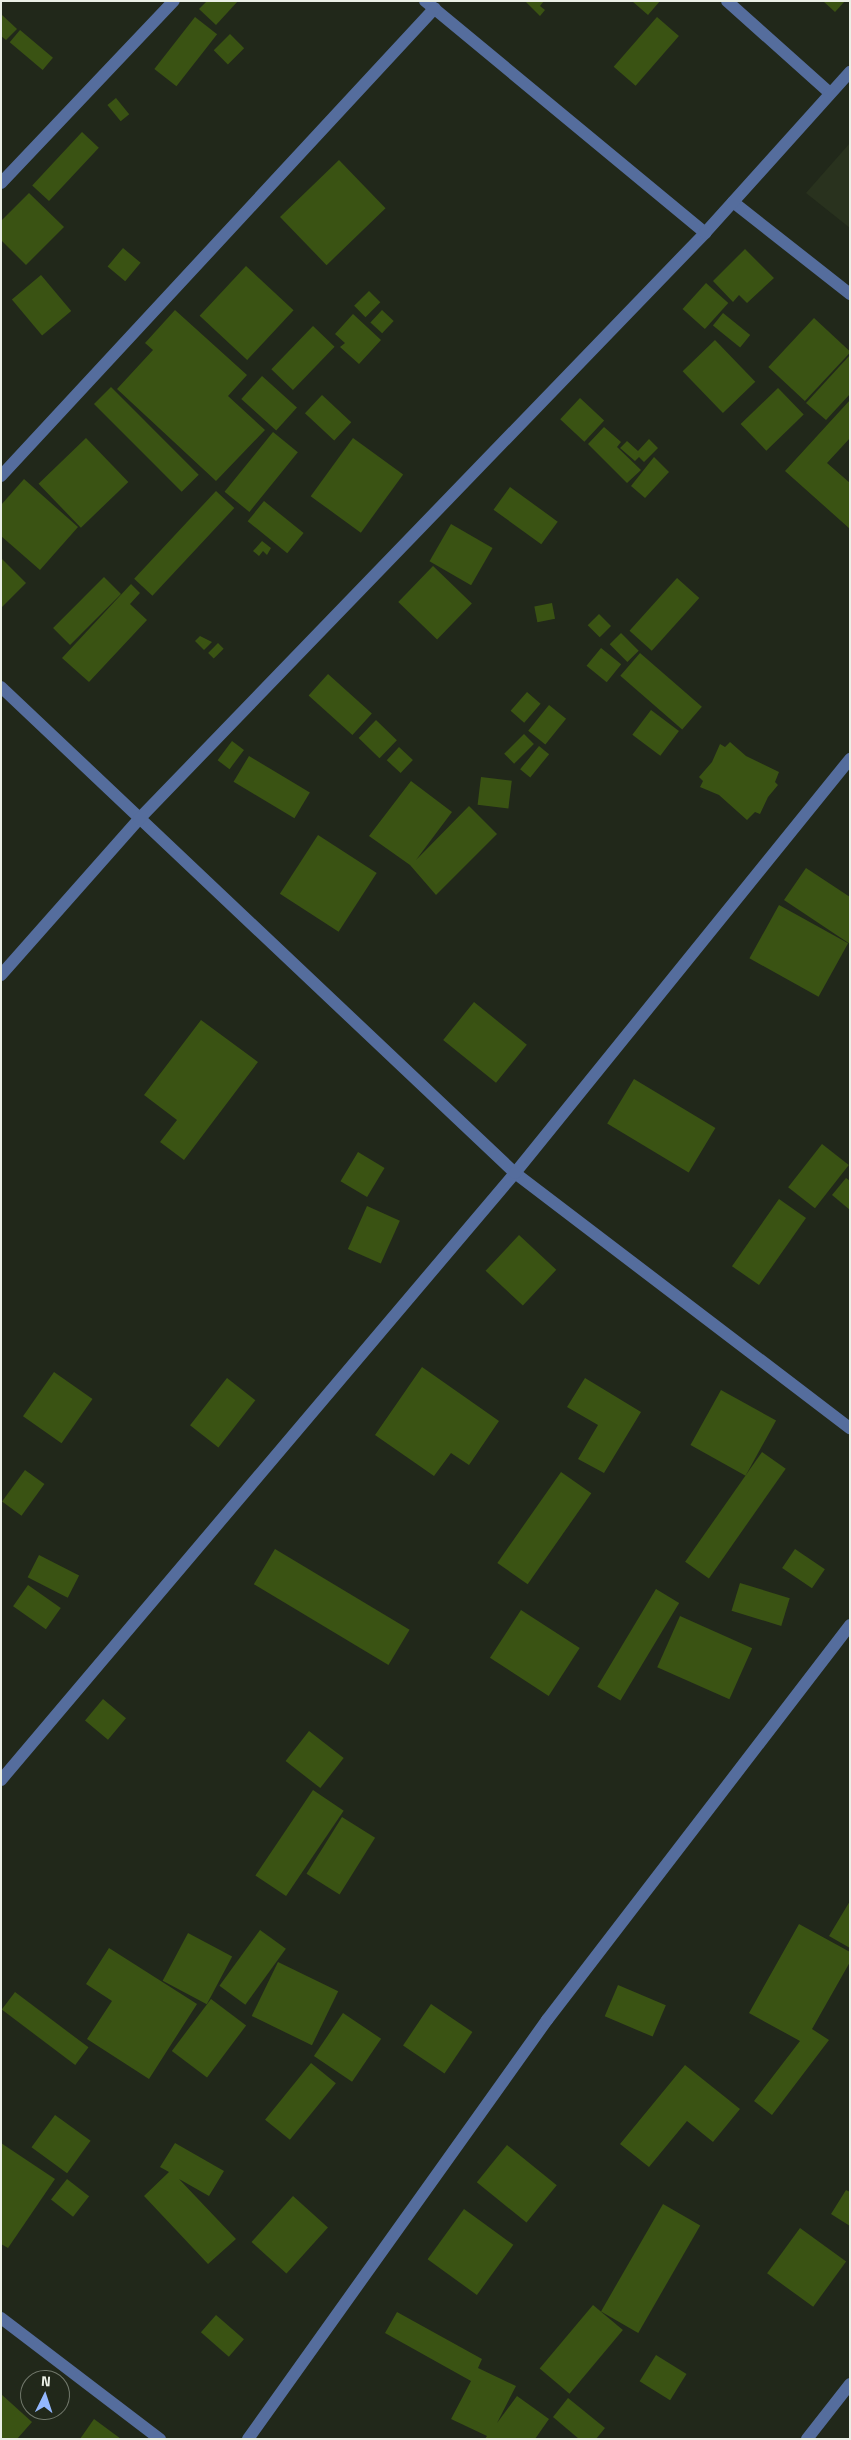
<!DOCTYPE html>
<html>
<head>
<meta charset="utf-8">
<style>
  body { margin:0 }
  #map { position:relative; width:851px; height:2440px; overflow:hidden; background:#21281a; font-family:"Titillium Web",sans-serif }
  div>[style] { position:absolute }
  [style*='--x'] { left:calc(var(--x)*1px); top:calc(var(--y)*1px); width:calc(var(--w)*1px); rotate:calc(var(--a)*1deg) }
  .built>* { inset:0; background:#29321e }
  .building>* { inset:0; background:#3a5313; transform-origin:0 0 }
  .minor>* { height:12px; margin:-6px; padding:0 6px; transform-origin:6px; border-radius:6px; background:#556d9d }
  span { translate:-50% -50%; white-space:nowrap; text-align:center; line-height:1.15; -webkit-text-stroke:4px #21281a; paint-order:stroke }
  .frame { position:absolute; inset:0; border:2px solid #eaefe5; pointer-events:none }
  .north { position:absolute; left:20px; top:2370px; width:50px; height:50px; box-sizing:border-box; background:#21281a; border:1px solid #71786b; border-radius:50%; rotate:4deg; font-size:14px; font-weight:700; line-height:20px; text-align:center; color:#eaefe5 }
  .north::after { content:''; display:block; margin:auto; width:18px; height:22px; background:#93b7fd; clip-path:polygon(50% 0,100% 100%,50% 72%,0 100%) }
</style>
</head>
<body>
<div id="map">
  <div class="built">
    <i style="clip-path:polygon(850px 143px,850px 228px,806px 193px)"></i>
  </div>
  <div class="building">
    <i style="clip-path:polygon(207px 1px,238px 1px,216px 25px,199px 9px)"></i>
    <i style="clip-path:polygon(525px 1px,544px 1px,540px 6px,545px 10px,540px 16px)"></i>
    <i style="clip-path:polygon(632px 1px,660px 1px,648px 15px)"></i>
    <i style="clip-path:polygon(823px 1px,845px 1px,835px 12px)"></i>
    <i style="clip-path:polygon(1px 14px,17px 29px,6px 40px,1px 36px)"></i>
    <i style="left:195px;top:17px;width:28px;height:66px;rotate:38deg"></i>
    <i style="left:657px;top:17px;width:29px;height:66px;rotate:41deg"></i>
    <i style="left:20px;top:30px;width:43px;height:16px;rotate:40deg"></i>
    <i style="left:230px;top:34px;width:20px;height:23px;rotate:45deg"></i>
    <i style="left:116px;top:98px;width:21px;height:11px;rotate:51deg"></i>
    <i style="left:82px;top:132px;width:23px;height:73px;rotate:43deg"></i>
    <i style="left:339px;top:160px;width:67px;height:82px;rotate:46deg"></i>
    <i style="clip-path:polygon(29px 193px,64px 227px,26px 265px,1px 240px,1px 221px)"></i>
    <i style="left:123px;top:248px;width:23px;height:24px;rotate:40deg"></i>
    <i style="clip-path:polygon(745px 249px,774px 278px,747px 303px,739px 295px,733px 302px,713px 281px)"></i>
    <i style="left:246px;top:266px;width:65px;height:68px;rotate:43deg"></i>
    <i style="left:41px;top:275px;width:47px;height:38px;rotate:50deg"></i>
    <i style="left:706px;top:283px;width:30px;height:35px;rotate:42deg"></i>
    <i style="left:369px;top:291px;width:16px;height:21px;rotate:45deg"></i>
    <i style="clip-path:polygon(175px 310px,247px 375px,228px 396px,265px 430px,216px 481px,117px 389px,153px 350px,145px 343px)"></i>
    <i style="left:382px;top:310px;width:16px;height:17px;rotate:43deg"></i>
    <i style="left:723px;top:313px;width:35px;height:16px;rotate:39deg"></i>
    <i style="clip-path:polygon(353px 314px,381px 340px,359px 364px,340px 347px,345px 343px,335px 334px)"></i>
    <i style="left:814px;top:318px;width:50px;height:67px;rotate:43deg"></i>
    <i style="left:313px;top:326px;width:30px;height:60px;rotate:44deg"></i>
    <i style="left:715px;top:340px;width:58px;height:45px;rotate:46deg"></i>
    <i style="clip-path:polygon(850px 355px,850px 394px,826px 420px,806px 403px)"></i>
    <i style="left:262px;top:376px;width:47px;height:31px;rotate:42deg"></i>
    <i style="left:111px;top:387px;width:124px;height:24px;rotate:45deg"></i>
    <i style="left:778px;top:388px;width:37px;height:52px;rotate:46deg"></i>
    <i style="left:322px;top:395px;width:40px;height:25px;rotate:43deg"></i>
    <i style="left:580px;top:398px;width:33px;height:29px;rotate:43deg"></i>
    <i style="clip-path:polygon(850px 400px,850px 438px,827px 463px,850px 483px,850px 529px,785px 471px)"></i>
    <i style="clip-path:polygon(604px 427px,621px 442px,617px 447px,641px 470px,627px 483px,588px 444px)"></i>
    <i style="left:273px;top:432px;width:32px;height:77px;rotate:39deg"></i>
    <i style="left:86px;top:438px;width:61px;height:66px;rotate:46deg"></i>
    <i style="left:353px;top:438px;width:62px;height:72px;rotate:36deg"></i>
    <i style="clip-path:polygon(649px 439px,658px 448px,644px 462px,639px 457px,635px 461px,620px 448px,627px 441px,638px 451px)"></i>
    <i style="clip-path:polygon(654px 457px,669px 472px,645px 498px,631px 486px)"></i>
    <i style="clip-path:polygon(24px 479px,78px 527px,40px 570px,1px 536px,1px 505px)"></i>
    <i style="left:510px;top:487px;width:59px;height:28px;rotate:36deg"></i>
    <i style="left:216px;top:491px;width:25px;height:120px;rotate:43deg"></i>
    <i style="left:264px;top:501px;width:51px;height:26px;rotate:39deg"></i>
    <i style="left:451px;top:524px;width:48px;height:43px;rotate:30deg"></i>
    <i style="clip-path:polygon(262px 541px,271px 548px,267px 555px,263px 551px,259px 556px,253px 551px)"></i>
    <i style="clip-path:polygon(1px 558px,26px 583px,1px 608px)"></i>
    <i style="left:433px;top:566px;width:54px;height:50px;rotate:44deg"></i>
    <i style="left:104px;top:577px;width:24px;height:72px;rotate:45deg"></i>
    <i style="left:677px;top:578px;width:30px;height:71px;rotate:42deg"></i>
    <i style="clip-path:polygon(131px 584px,140px 593px,130px 604px,147px 620px,89px 682px,62px 658px)"></i>
    <i style="left:552px;top:603px;width:16px;height:18px;rotate:79deg"></i>
    <i style="left:599px;top:614px;width:17px;height:16px;rotate:45deg"></i>
    <i style="left:621px;top:633px;width:25px;height:16px;rotate:45deg"></i>
    <i style="clip-path:polygon(200px 636px,212px 642px,204px 650px,195px 641px)"></i>
    <i style="left:218px;top:643px;width:8px;height:14px;rotate:45deg"></i>
    <i style="left:601px;top:648px;width:26px;height:23px;rotate:39deg"></i>
    <i style="left:640px;top:653px;width:82px;height:30px;rotate:41deg"></i>
    <i style="left:328px;top:674px;width:59px;height:29px;rotate:42deg"></i>
    <i style="left:527px;top:692px;width:18px;height:25px;rotate:41deg"></i>
    <i style="left:549px;top:705px;width:22px;height:33px;rotate:39deg"></i>
    <i style="left:651px;top:710px;width:35px;height:31px;rotate:37deg"></i>
    <i style="left:376px;top:720px;width:29px;height:25px;rotate:44deg"></i>
    <i style="left:524px;top:734px;width:14px;height:28px;rotate:45deg"></i>
    <i style="left:232px;top:741px;width:15px;height:24px;rotate:37deg"></i>
    <i style="clip-path:polygon(730px 742px,746px 756px,779px 772px,775px 782px,778px 785px,768px 797px,760px 814px,755px 812px,747px 820px,719px 795px,700px 787px,703px 781px,699px 777px,712px 762px,720px 744px,725px 747px)"></i>
    <i style="left:539px;top:746px;width:13px;height:30px;rotate:39deg"></i>
    <i style="left:399px;top:747px;width:19px;height:18px;rotate:43deg"></i>
    <i style="left:249px;top:756px;width:71px;height:30px;rotate:31deg"></i>
    <i style="left:481px;top:777px;width:31px;height:28px;rotate:7deg"></i>
    <i style="clip-path:polygon(411px 781px,452px 812px,416px 860px,469px 806px,497px 834px,436px 895px,410px 865px,369px 836px)"></i>
    <i style="left:318px;top:835px;width:70px;height:70px;rotate:33deg"></i>
    <i style="clip-path:polygon(806px 868px,850px 897px,850px 944px,784px 900px)"></i>
    <i style="left:779px;top:905px;width:79px;height:61px;rotate:29deg"></i>
    <i style="left:474px;top:1002px;width:68px;height:49px;rotate:39deg"></i>
    <i style="clip-path:polygon(201px 1020px,258px 1062px,184px 1160px,160px 1142px,177px 1120px,144px 1095px)"></i>
    <i style="left:634px;top:1079px;width:95px;height:52px;rotate:31deg"></i>
    <i style="left:822px;top:1144px;width:34px;height:55px;rotate:38deg"></i>
    <i style="left:358px;top:1152px;width:31px;height:34px;rotate:31deg"></i>
    <i style="clip-path:polygon(846px 1178px,850px 1181px,850px 1210px,832px 1195px)"></i>
    <i style="left:779px;top:1199px;width:33px;height:82px;rotate:35deg"></i>
    <i style="left:367px;top:1206px;width:36px;height:47px;rotate:24deg"></i>
    <i style="left:519px;top:1235px;width:51px;height:49px;rotate:43deg"></i>
    <i style="clip-path:polygon(422px 1367px,499px 1421px,469px 1465px,451px 1453px,434px 1476px,375px 1435px)"></i>
    <i style="left:54px;top:1372px;width:47px;height:54px;rotate:35deg"></i>
    <i style="left:227px;top:1378px;width:36px;height:60px;rotate:38deg"></i>
    <i style="clip-path:polygon(585px 1378px,641px 1412px,604px 1473px,578px 1459px,598px 1425px,567px 1407px)"></i>
    <i style="left:721px;top:1390px;width:63px;height:63px;rotate:29deg"></i>
    <i style="left:762px;top:1452px;width:29px;height:134px;rotate:35deg"></i>
    <i style="left:25px;top:1470px;width:24px;height:39px;rotate:36deg"></i>
    <i style="left:561px;top:1472px;width:37px;height:111px;rotate:35deg"></i>
    <i style="left:275px;top:1549px;width:157px;height:41px;rotate:31deg"></i>
    <i style="left:795px;top:1549px;width:36px;height:23px;rotate:34deg"></i>
    <i style="left:39px;top:1555px;width:45px;height:25px;rotate:27deg"></i>
    <i style="left:740px;top:1583px;width:52px;height:29px;rotate:17deg"></i>
    <i style="left:28px;top:1585px;width:40px;height:26px;rotate:35deg"></i>
    <i style="left:656px;top:1589px;width:27px;height:114px;rotate:31deg"></i>
    <i style="left:521px;top:1610px;width:70px;height:57px;rotate:33deg"></i>
    <i style="left:680px;top:1616px;width:79px;height:56px;rotate:24deg"></i>
    <i style="left:103px;top:1699px;width:30px;height:28px;rotate:40deg"></i>
    <i style="left:309px;top:1731px;width:44px;height:38px;rotate:38deg"></i>
    <i style="left:313px;top:1790px;width:37px;height:103px;rotate:34deg"></i>
    <i style="left:342px;top:1817px;width:39px;height:67px;rotate:32deg"></i>
    <i style="clip-path:polygon(850px 1901px,850px 1948px,829px 1936px)"></i>
    <i style="clip-path:polygon(799px 1924px,850px 1952px,850px 1962px,812px 2029px,829px 2040px,772px 2115px,754px 2101px,800px 2041px,749px 2013px)"></i>
    <i style="left:260px;top:1930px;width:32px;height:69px;rotate:36deg"></i>
    <i style="left:188px;top:1933px;width:50px;height:54px;rotate:28deg"></i>
    <i style="clip-path:polygon(109px 1948px,197px 2004px,149px 2079px,87px 2039px,112px 2001px,86px 1984px)"></i>
    <i style="left:278px;top:1962px;width:67px;height:60px;rotate:26deg"></i>
    <i style="left:618px;top:1985px;width:52px;height:34px;rotate:23deg"></i>
    <i style="left:15px;top:1992px;width:92px;height:22px;rotate:37deg"></i>
    <i style="left:211px;top:1999px;width:44px;height:65px;rotate:37deg"></i>
    <i style="left:431px;top:2004px;width:50px;height:50px;rotate:34deg"></i>
    <i style="left:343px;top:2013px;width:46px;height:52px;rotate:34deg"></i>
    <i style="left:311px;top:2063px;width:32px;height:73px;rotate:39deg"></i>
    <i style="clip-path:polygon(685px 2065px,740px 2109px,713px 2142px,687px 2121px,649px 2167px,620px 2144px)"></i>
    <i style="left:55px;top:2115px;width:44px;height:40px;rotate:36deg"></i>
    <i style="clip-path:polygon(1px 2143px,55px 2179px,8px 2248px,1px 2244px)"></i>
    <i style="clip-path:polygon(175px 2143px,224px 2171px,209px 2196px,179px 2179px,236px 2239px,208px 2264px,144px 2196px,169px 2172px,160px 2167px)"></i>
    <i style="left:507px;top:2145px;width:64px;height:48px;rotate:39deg"></i>
    <i style="left:67px;top:2179px;width:28px;height:26px;rotate:38deg"></i>
    <i style="clip-path:polygon(846px 2190px,850px 2192px,850px 2226px,831px 2214px)"></i>
    <i style="left:293px;top:2196px;width:47px;height:62px;rotate:42deg"></i>
    <i style="left:663px;top:2204px;width:43px;height:124px;rotate:30deg"></i>
    <i style="left:464px;top:2209px;width:61px;height:62px;rotate:36deg"></i>
    <i style="left:800px;top:2228px;width:57px;height:56px;rotate:36deg"></i>
    <i style="left:593px;top:2305px;width:39px;height:83px;rotate:40deg"></i>
    <i style="clip-path:polygon(397px 2312px,482px 2359px,478px 2368px,516px 2386px,497px 2423px,517px 2396px,549px 2419px,535px 2439px,485px 2439px,487px 2436px,451px 2419px,471px 2381px,385px 2333px)"></i>
    <i style="left:216px;top:2315px;width:37px;height:23px;rotate:41deg"></i>
    <i style="left:656px;top:2355px;width:36px;height:31px;rotate:32deg"></i>
    <i style="clip-path:polygon(1px 2394px,32px 2422px,17px 2439px,1px 2439px)"></i>
    <i style="clip-path:polygon(568px 2398px,605px 2428px,596px 2439px,579px 2439px,553px 2417px)"></i>
    <i style="clip-path:polygon(94px 2419px,121px 2439px,80px 2439px)"></i>
  </div>
  <div class="minor">
    <i style="--x:425;--y:1;--w:364;--a:39.6"></i>
    <i style="--x:727;--y:1;--w:138;--a:41.8"></i>
    <i style="--x:1;--y:183;--w:251;--a:-46.5"></i>
    <i style="--x:733;--y:202;--w:149;--a:38.2"></i>
    <i style="--x:1;--y:476;--w:638;--a:-47.16"></i>
    <i style="--x:1;--y:687;--w:707;--a:43.4"></i>
    <i style="--x:515;--y:1173;--w:421;--a:37.3"></i>
    <i style="--x:1;--y:975;--w:208;--a:-48.5"></i>
    <i style="--x:139;--y:819;--w:815;--a:-45.99"></i>
    <i style="--x:705;--y:233;--w:217;--a:-48"></i>
    <i style="--x:1;--y:1780;--w:795;--a:-49.74"></i>
    <i style="--x:515;--y:1173;--w:533;--a:-51.02"></i>
    <i style="--x:1;--y:2318;--w:200;--a:37.3"></i>
    <i style="--x:248;--y:2439;--w:515;--a:-54.49"></i>
    <i style="--x:547;--y:2020;--w:498;--a:-52.5"></i>
    <i style="--x:807;--y:2439;--w:70;--a:-52"></i>
  </div>
  <div class="frame"></div>
  <div class="north">N</div>
</div>
</body>
</html>
